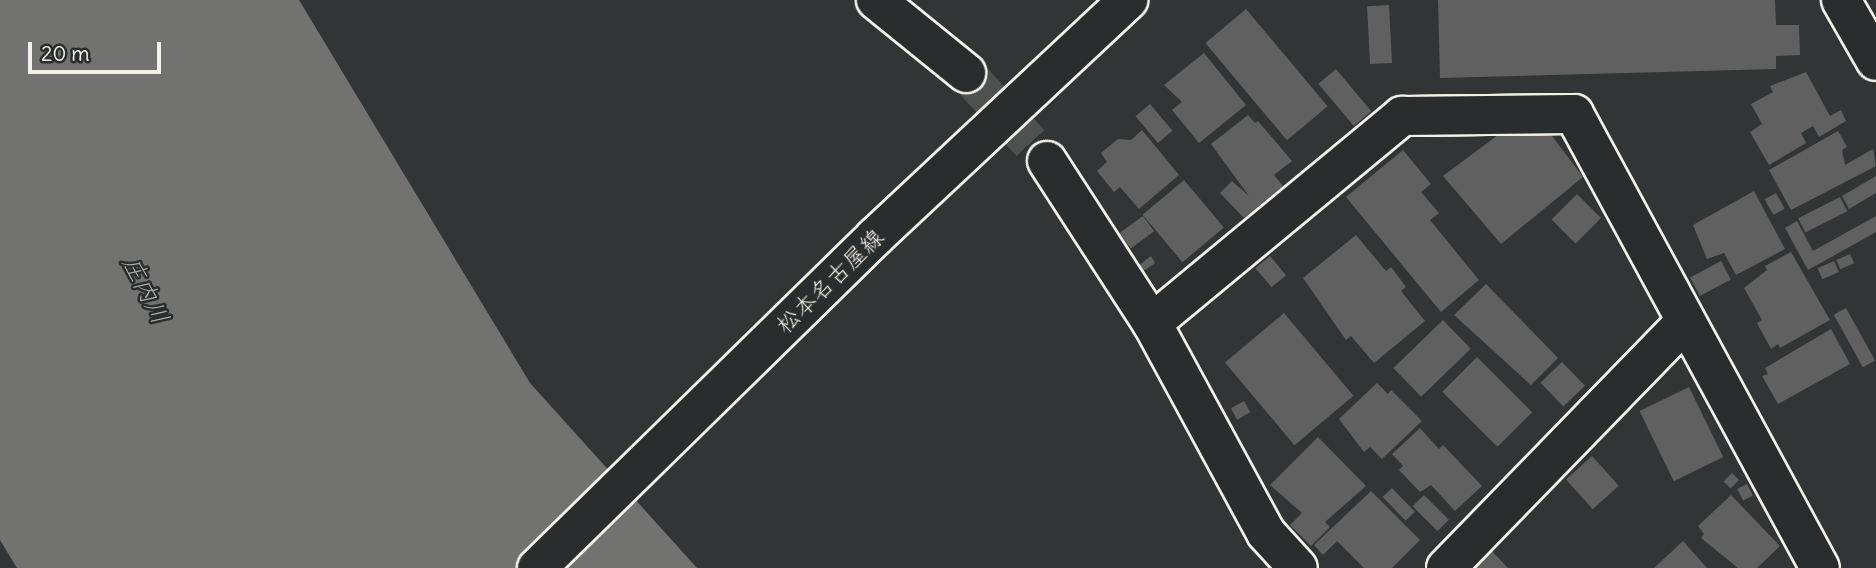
<!DOCTYPE html>
<html>
<head>
<meta charset="utf-8">
<style>
  body { margin:0 }
  #map { position:relative; width:1876px; height:568px; overflow:hidden; background:#323535; font-family:Delius,"Klee One",sans-serif }
  div>[style] { position:absolute }
  [style*='--x'] { left:calc(var(--x)*1px); top:calc(var(--y)*1px); width:calc(var(--w)*1px); rotate:calc(var(--a)*1deg) }
  .water>* { inset:0; background:#727370 }
  .building>* { inset:0; background:#5f605f; transform-origin:0 0 }
  .minor-tunnel>* { height:38px; margin-top:-19px; transform-origin:0; background:repeating-linear-gradient(90deg,#4f5150 0 38px,transparent 0 57px) }
  .roads { filter:drop-shadow(2px 0 #f4f1e8) drop-shadow(-2px 0 #f4f1e8) drop-shadow(0 2px #f4f1e8) drop-shadow(0 -2px #f4f1e8) }
  .minor>* { height:38px; margin:-19px; padding:0 19px; transform-origin:19px; border-radius:19px; background:#2a2d2e }
  .major>* { height:38px; margin:-19px; padding:0 19px; transform-origin:19px; border-radius:19px; background:#2a2d2e }
  span { translate:-50% -50%; white-space:nowrap; text-align:center; line-height:1.15; -webkit-text-stroke:5px #2a2d2e; paint-order:stroke }
  .street-label { font-size:23px; color:#f4f1e8 }
  .water-label { font-size:24px; color:#b3b2ac; font-style:italic }
  .scale { position:absolute; left:28px; top:42px; width:133px; height:32px; box-sizing:border-box; border:4px solid #f4f1e8; border-top:0; padding-left:9px; font-size:21px; line-height:24px; white-space:nowrap; color:#f4f1e8; -webkit-text-stroke:5px #2a2d2e; paint-order:stroke }
</style>
</head>
<body>
<div id="map">
  <div class="water">
    <i style="clip-path:polygon(0 0,299px 0,530px 383px,697px 568px,17px 568px,0 540px)"></i>
  </div>
  <div class="building">
    <i style="clip-path:polygon(1438px 0,1775px 0,1776px 25px,1799px 25px,1800px 55px,1776px 56px,1776px 69px,1440px 78px)"></i>
    <i style="left:1389px;top:5px;width:58px;height:22px;rotate:87deg"></i>
    <i style="left:1246px;top:9px;width:127px;height:53px;rotate:50deg"></i>
    <i style="clip-path:polygon(1204px 53px,1246px 105px,1199px 143px,1172px 110px,1182px 102px,1164px 85px)"></i>
    <i style="left:1336px;top:69px;width:55px;height:23px;rotate:50deg"></i>
    <i style="clip-path:polygon(1806px 72px,1830px 116px,1841px 110px,1846px 121px,1819px 137px,1813px 126px,1801px 133px,1806px 143px,1769px 165px,1750px 132px,1762px 124px,1751px 104px,1773px 92px,1770px 86px)"></i>
    <i style="left:1150px;top:104px;width:35px;height:19px;rotate:50deg"></i>
    <i style="clip-path:polygon(1248px 115px,1255px 123px,1258px 121px,1292px 161px,1274px 175px,1283px 186px,1244px 218px,1220px 193px,1232px 181px,1249px 196px,1211px 144px)"></i>
    <i style="clip-path:polygon(1142px 130px,1179px 175px,1139px 209px,1120px 187px,1114px 192px,1097px 171px,1107px 162px,1101px 153px,1118px 139px,1131px 140px)"></i>
    <i style="clip-path:polygon(1838px 131px,1847px 147px,1842px 150px,1845px 165px,1873px 149px,1876px 166px,1791px 210px,1769px 170px)"></i>
    <i style="clip-path:polygon(1502px 132px,1549px 132px,1583px 177px,1501px 244px,1443px 176px)"></i>
    <i style="clip-path:polygon(1403px 150px,1431px 184px,1421px 192px,1439px 213px,1430px 220px,1479px 280px,1441px 312px,1346px 197px)"></i>
    <i style="clip-path:polygon(1876px 176px,1876px 193px,1849px 209px,1842px 196px)"></i>
    <i style="left:1184px;top:180px;width:62px;height:54px;rotate:50deg"></i>
    <i style="clip-path:polygon(1754px 191px,1785px 249px,1736px 275px,1724px 253px,1707px 259px,1693px 225px)"></i>
    <i style="left:1776px;top:193px;width:18px;height:13px;rotate:61deg"></i>
    <i style="left:1577px;top:194px;width:34px;height:36px;rotate:45deg"></i>
    <i style="left:1840px;top:197px;width:16px;height:47px;rotate:63deg"></i>
    <i style="left:1143px;top:216px;width:19px;height:29px;rotate:54deg"></i>
    <i style="clip-path:polygon(1876px 216px,1876px 232px,1808px 270px,1785px 228px,1797px 221px,1813px 251px)"></i>
    <i style="clip-path:polygon(1356px 235px,1386px 271px,1391px 267px,1406px 287px,1401px 291px,1425px 321px,1374px 363px,1351px 336px,1346px 340px,1303px 278px)"></i>
    <i style="clip-path:polygon(1791px 252px,1830px 320px,1780px 348px,1778px 344px,1771px 349px,1757px 323px,1762px 320px,1744px 288px,1767px 270px,1765px 266px)"></i>
    <i style="left:1850px;top:254px;width:10px;height:15px;rotate:66deg"></i>
    <i style="clip-path:polygon(1151px 256px,1155px 263px,1142px 272px,1138px 266px)"></i>
    <i style="left:1270px;top:256px;width:25px;height:19px;rotate:50deg"></i>
    <i style="left:1721px;top:261px;width:21px;height:35px;rotate:62deg"></i>
    <i style="left:1834px;top:261px;width:12px;height:18px;rotate:66deg"></i>
    <i style="clip-path:polygon(1486px 284px,1558px 358px,1531px 385px,1454px 315px)"></i>
    <i style="left:1846px;top:308px;width:60px;height:14px;rotate:61deg"></i>
    <i style="left:1284px;top:313px;width:108px;height:77px;rotate:50deg"></i>
    <i style="left:1443px;top:320px;width:40px;height:69px;rotate:46deg"></i>
    <i style="clip-path:polygon(1831px 329px,1850px 364px,1778px 404px,1762px 376px,1768px 374px,1765px 368px)"></i>
    <i style="left:1477px;top:357px;width:78px;height:49px;rotate:45deg"></i>
    <i style="left:1562px;top:362px;width:33px;height:30px;rotate:46deg"></i>
    <i style="clip-path:polygon(1377px 383px,1388px 394px,1391px 390px,1422px 421px,1382px 459px,1370px 447px,1364px 452px,1339px 419px)"></i>
    <i style="left:1689px;top:387px;width:78px;height:55px;rotate:64deg"></i>
    <i style="left:1244px;top:401px;width:13px;height:15px;rotate:61deg"></i>
    <i style="clip-path:polygon(1420px 428px,1439px 449px,1443px 445px,1482px 486px,1455px 511px,1431px 485px,1420px 492px,1399px 470px,1403px 466px,1392px 454px)"></i>
    <i style="clip-path:polygon(1318px 437px,1366px 486px,1325px 522px,1330px 527px,1311px 546px,1290px 525px,1302px 513px,1270px 485px)"></i>
    <i style="left:1592px;top:456px;width:40px;height:35px;rotate:48deg"></i>
    <i style="left:1732px;top:473px;width:10px;height:12px;rotate:45deg"></i>
    <i style="left:1747px;top:484px;width:13px;height:11px;rotate:63deg"></i>
    <i style="left:1392px;top:488px;width:33px;height:13px;rotate:46deg"></i>
    <i style="clip-path:polygon(1371px 491px,1420px 540px,1392px 568px,1364px 568px,1337px 541px,1323px 555px,1314px 545px)"></i>
    <i style="left:1424px;top:495px;width:35px;height:16px;rotate:45deg"></i>
    <i style="clip-path:polygon(1731px 495px,1780px 546px,1757px 568px,1738px 568px,1701px 538px,1704px 534px,1698px 526px)"></i>
    <i style="clip-path:polygon(1683px 541px,1707px 568px,1654px 568px)"></i>
    <i style="clip-path:polygon(1486px 545px,1508px 568px,1461px 568px)"></i>
  </div>
  <div class="minor-tunnel">
    <i style="--x:966;--y:73;--w:120;--a:47.4"></i>
  </div>
  <div class="roads">
    <div class="minor">
      <i style="--x:876;--y:0;--w:116;--a:39"></i>
      <i style="--x:1841;--y:0;--w:70;--a:60.2"></i>
      <i style="--x:1047;--y:161;--w:193;--a:57.1"></i>
      <i style="--x:1152;--y:323;--w:239;--a:61.5"></i>
      <i style="--x:1266;--y:533;--w:47;--a:47.6"></i>
      <i style="--x:1152;--y:323;--w:325;--a:-39.6"></i>
      <i style="--x:1402;--y:116;--w:172;--a:-0.7"></i>
      <i style="--x:1574;--y:114;--w:516;--a:61.55"></i>
      <i style="--x:1446;--y:568;--w:343;--a:-45.8"></i>
    </div>
    <div class="major">
      <i style="--x:537;--y:568;--w:473;--a:-44.4"></i>
      <i style="--x:875;--y:237;--w:347;--a:-43.1"></i>
    </div>
  </div>
  <div class="street-label">
    <span style="left:830px;top:281px;rotate:-44deg">松本名古屋線</span>
  </div>
  <div class="water-label">
    <span style="left:146px;top:290px;rotate:63deg">庄内川</span>
  </div>
  <div class="scale">20 m</div>
</div>
</body>
</html>
